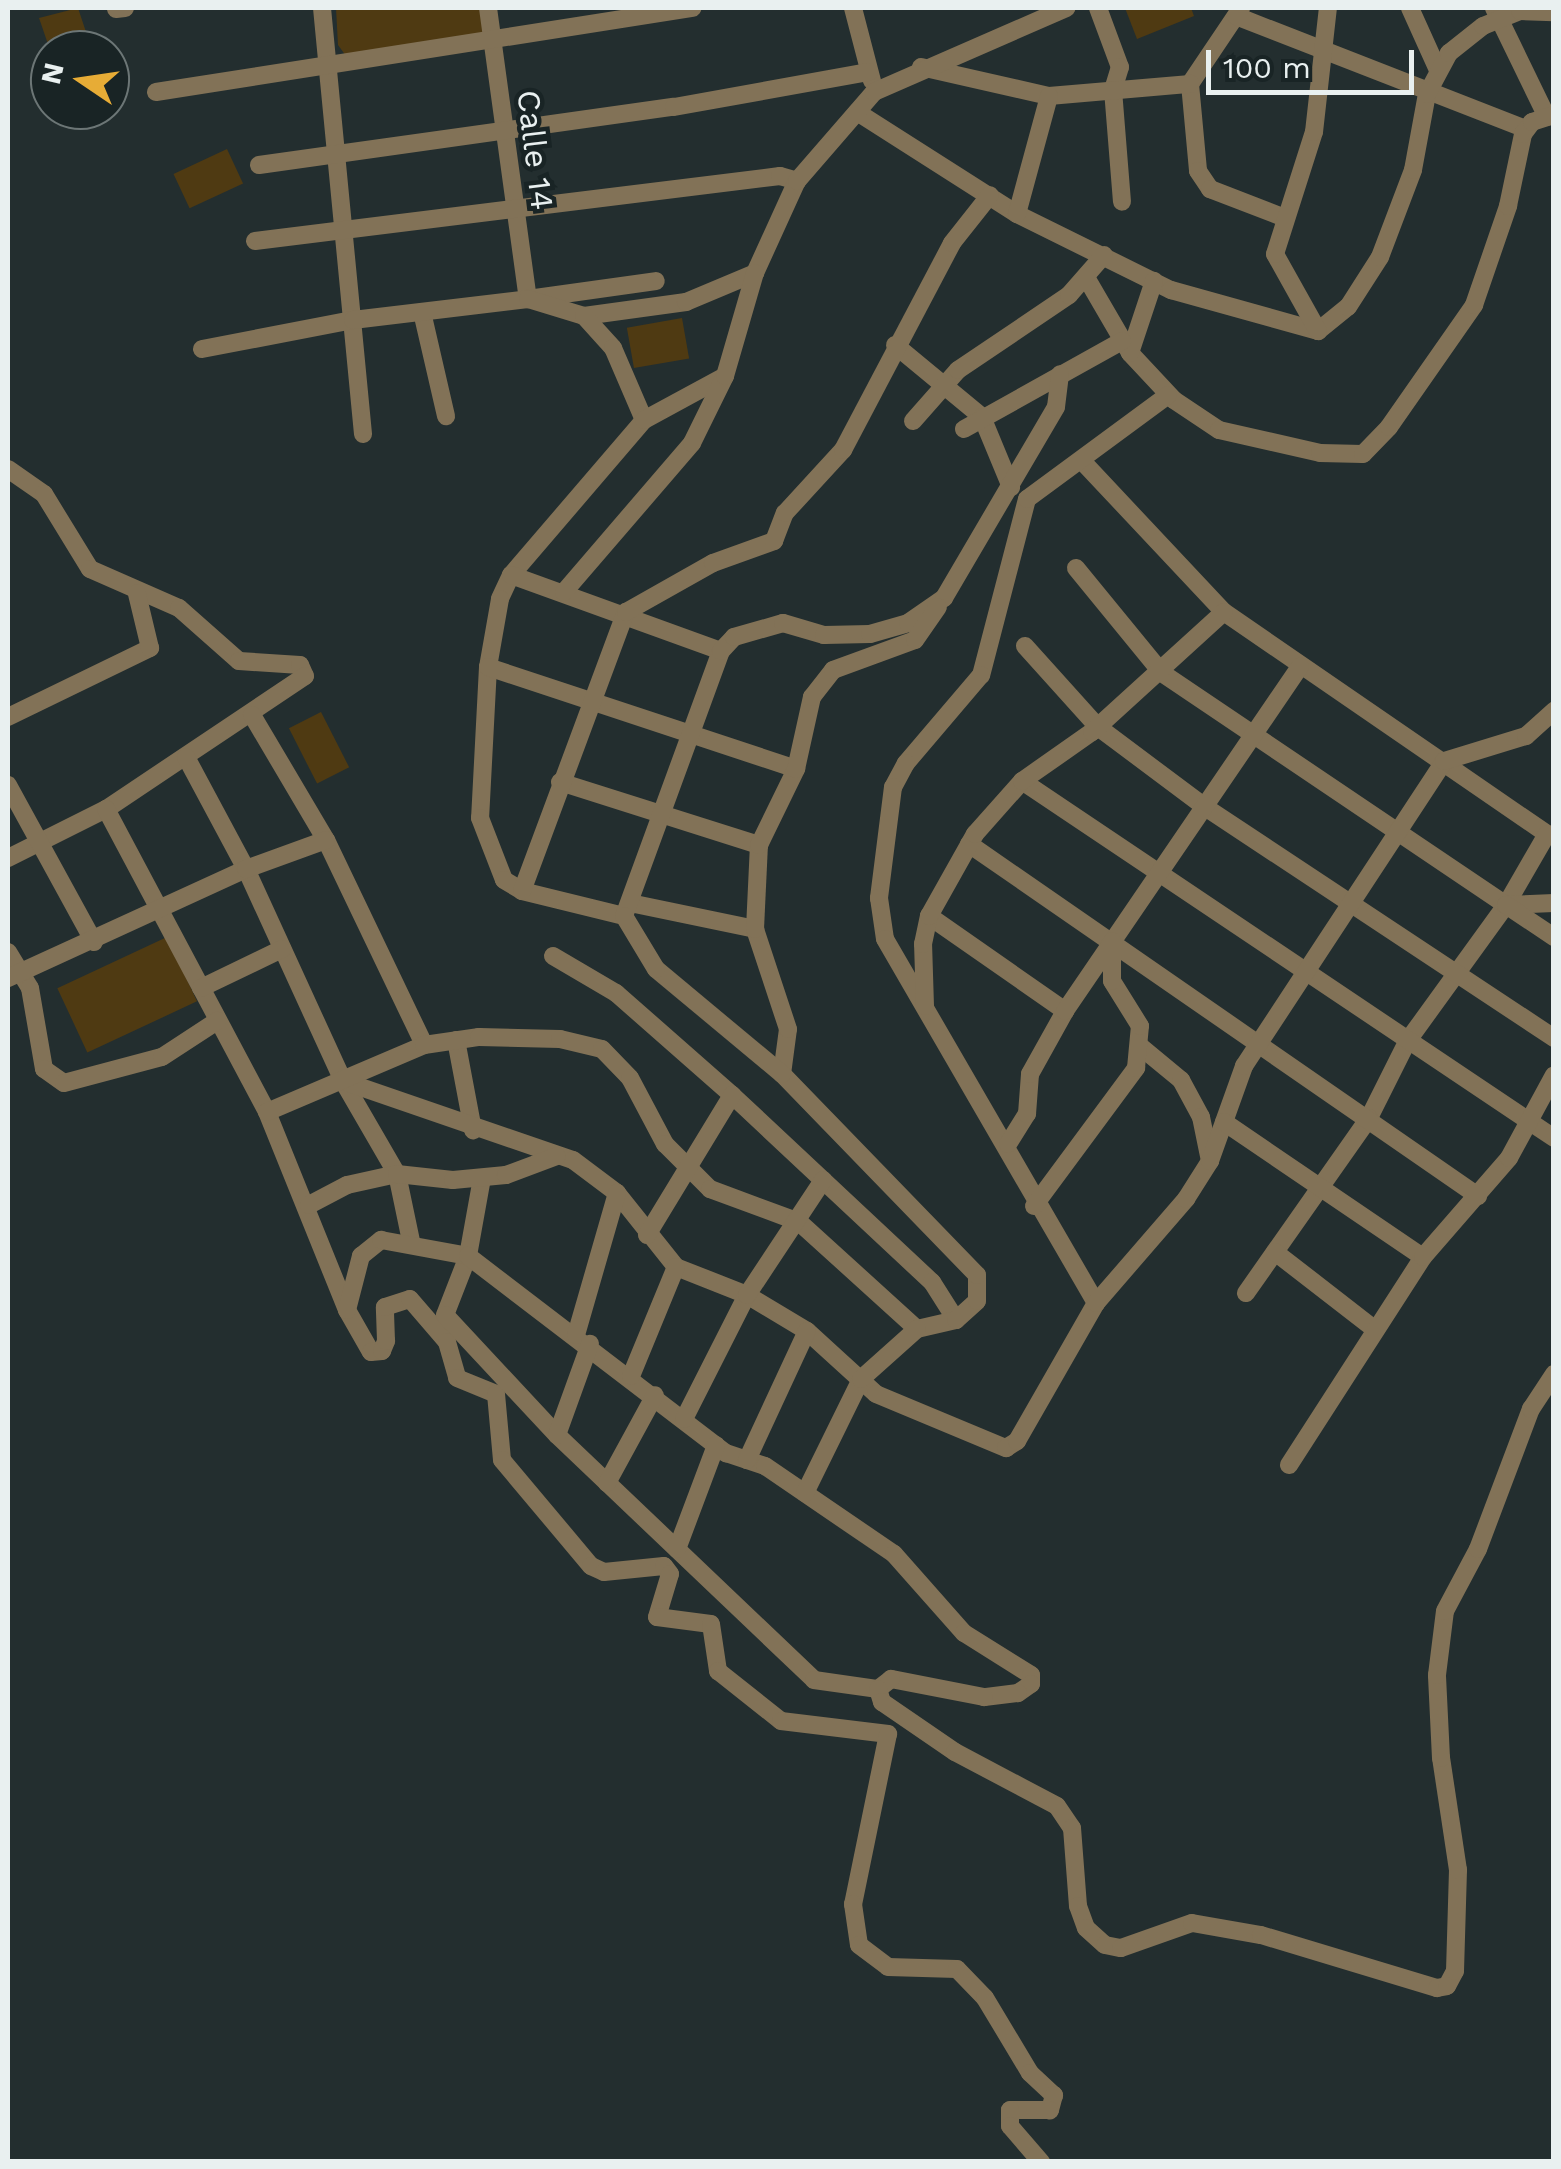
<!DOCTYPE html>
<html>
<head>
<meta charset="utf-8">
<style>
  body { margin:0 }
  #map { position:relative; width:1561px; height:2169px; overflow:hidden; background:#232e2f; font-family:"Work Sans",sans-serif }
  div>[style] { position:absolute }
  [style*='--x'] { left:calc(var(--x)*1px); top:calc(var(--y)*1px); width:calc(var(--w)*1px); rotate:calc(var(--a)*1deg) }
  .green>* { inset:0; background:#4f3a12; transform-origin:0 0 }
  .minor>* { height:18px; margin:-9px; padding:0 9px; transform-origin:9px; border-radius:9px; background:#827257 }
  span { translate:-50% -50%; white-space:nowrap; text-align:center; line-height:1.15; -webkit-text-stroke:9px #192425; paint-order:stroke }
  .street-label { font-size:32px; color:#e9f0f0 }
  .frame { position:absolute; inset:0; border:10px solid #e9f0f0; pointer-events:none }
  .north { position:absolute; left:30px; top:30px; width:100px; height:100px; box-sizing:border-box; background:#192425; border:2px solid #6c7676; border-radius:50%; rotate:283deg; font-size:28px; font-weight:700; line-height:40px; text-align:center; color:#e9f0f0 }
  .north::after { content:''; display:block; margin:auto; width:35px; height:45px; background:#e7ac36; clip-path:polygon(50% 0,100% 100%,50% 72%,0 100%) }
  .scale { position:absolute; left:1206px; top:50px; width:208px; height:45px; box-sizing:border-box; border:5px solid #e9f0f0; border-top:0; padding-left:12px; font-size:30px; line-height:35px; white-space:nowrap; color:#e9f0f0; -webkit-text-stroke:8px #192425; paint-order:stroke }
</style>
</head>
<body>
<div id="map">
  <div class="green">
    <i style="clip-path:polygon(78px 8px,92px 50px,50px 50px,39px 18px)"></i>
    <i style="clip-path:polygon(336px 8px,483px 8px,486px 35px,346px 56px,338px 45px)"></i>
    <i style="clip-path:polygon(1125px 8px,1191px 8px,1194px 16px,1137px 39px)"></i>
    <i style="left:227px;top:149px;width:38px;height:59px;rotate:65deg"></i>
    <i style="left:682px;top:318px;width:41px;height:56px;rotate:80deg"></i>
    <i style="left:321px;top:712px;width:62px;height:36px;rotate:63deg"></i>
    <i style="left:167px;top:937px;width:71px;height:121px;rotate:65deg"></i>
  </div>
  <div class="minor">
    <i style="--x:322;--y:8;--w:428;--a:84.5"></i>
    <i style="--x:488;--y:8;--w:294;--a:82.2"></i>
    <i style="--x:528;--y:299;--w:129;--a:-8"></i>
    <i style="--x:853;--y:8;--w:75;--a:75.4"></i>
    <i style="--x:1098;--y:8;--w:63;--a:69.6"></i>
    <i style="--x:1120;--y:67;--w:24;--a:107"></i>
    <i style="--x:1113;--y:90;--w:112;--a:85.4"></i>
    <i style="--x:1241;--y:8;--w:92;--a:123.9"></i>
    <i style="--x:1190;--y:84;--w:87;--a:84.7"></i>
    <i style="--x:1198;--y:171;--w:22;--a:56"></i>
    <i style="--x:1210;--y:189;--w:80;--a:21.1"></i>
    <i style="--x:1410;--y:8;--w:68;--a:65.7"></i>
    <i style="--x:1494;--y:8;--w:121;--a:64.1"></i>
    <i style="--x:116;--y:9;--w:9;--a:-6"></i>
    <i style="--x:1236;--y:16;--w:311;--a:21.3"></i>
    <i style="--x:921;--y:67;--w:131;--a:12.8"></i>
    <i style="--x:1049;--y:96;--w:142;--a:-4.9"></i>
    <i style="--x:156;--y:92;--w:543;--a:-8.91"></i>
    <i style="--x:857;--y:112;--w:190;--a:32.5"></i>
    <i style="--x:1017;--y:214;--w:172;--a:26.3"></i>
    <i style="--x:1171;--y:290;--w:153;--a:15.6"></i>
    <i style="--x:1318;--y:331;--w:38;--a:-39"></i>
    <i style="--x:1348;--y:307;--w:59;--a:-57.4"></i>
    <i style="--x:1380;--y:257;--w:93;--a:-69.2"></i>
    <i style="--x:1413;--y:170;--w:77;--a:-79.6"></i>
    <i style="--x:1427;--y:94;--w:47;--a:-61.8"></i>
    <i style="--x:1449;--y:53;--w:43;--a:-38.5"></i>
    <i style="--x:1483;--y:26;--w:40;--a:-22"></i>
    <i style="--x:1520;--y:11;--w:34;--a:2"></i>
    <i style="--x:259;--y:165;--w:419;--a:-8"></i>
    <i style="--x:674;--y:107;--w:198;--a:-10.2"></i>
    <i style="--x:1017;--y:214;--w:122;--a:-74.8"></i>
    <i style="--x:255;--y:241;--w:529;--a:-7.06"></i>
    <i style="--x:780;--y:176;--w:18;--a:16"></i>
    <i style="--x:1087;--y:279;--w:86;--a:59.8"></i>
    <i style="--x:1130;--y:353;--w:64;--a:46.9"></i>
    <i style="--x:1174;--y:400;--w:54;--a:33.7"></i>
    <i style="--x:1219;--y:430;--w:104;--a:12.8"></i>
    <i style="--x:1320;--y:453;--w:43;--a:1.3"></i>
    <i style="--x:1363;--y:454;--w:37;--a:-46"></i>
    <i style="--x:1389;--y:427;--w:149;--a:-55.1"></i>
    <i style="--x:1474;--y:305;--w:105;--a:-71"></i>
    <i style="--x:1508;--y:206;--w:74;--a:-78.2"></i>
    <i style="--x:1523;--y:134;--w:15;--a:-53"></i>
    <i style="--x:1532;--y:122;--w:23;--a:-18"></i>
    <i style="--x:422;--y:312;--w:107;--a:77"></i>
    <i style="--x:584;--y:316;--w:103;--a:-7.8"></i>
    <i style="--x:686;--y:302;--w:75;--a:-22.8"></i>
    <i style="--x:755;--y:273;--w:101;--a:-65.5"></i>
    <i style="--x:797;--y:181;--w:118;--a:-49.1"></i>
    <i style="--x:874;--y:92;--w:210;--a:-23.6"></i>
    <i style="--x:1318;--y:331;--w:88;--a:-119.2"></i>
    <i style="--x:1275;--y:254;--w:128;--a:-72.3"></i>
    <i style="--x:1314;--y:132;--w:125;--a:-83.6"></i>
    <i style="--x:895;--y:345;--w:113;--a:39.6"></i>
    <i style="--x:982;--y:417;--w:76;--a:67.5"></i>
    <i style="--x:202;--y:349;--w:154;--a:-10.9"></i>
    <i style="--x:353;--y:320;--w:176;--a:-6.8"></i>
    <i style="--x:528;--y:299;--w:59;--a:16.9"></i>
    <i style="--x:584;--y:316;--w:43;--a:47.8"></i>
    <i style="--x:613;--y:348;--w:78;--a:66.7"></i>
    <i style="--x:644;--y:420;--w:204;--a:130.6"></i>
    <i style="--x:511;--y:575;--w:26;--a:115"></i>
    <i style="--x:500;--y:599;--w:69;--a:100"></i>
    <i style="--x:488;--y:667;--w:151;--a:93"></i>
    <i style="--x:480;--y:818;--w:66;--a:68.8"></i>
    <i style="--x:504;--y:880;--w:21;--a:31"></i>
    <i style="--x:522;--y:891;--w:105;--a:13.8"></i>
    <i style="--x:1130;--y:353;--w:76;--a:-71.6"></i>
    <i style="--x:644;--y:420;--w:92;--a:-28.5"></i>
    <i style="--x:913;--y:421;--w:68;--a:-48.6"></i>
    <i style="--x:958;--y:370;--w:134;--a:-34"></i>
    <i style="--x:1069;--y:295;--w:53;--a:-48.8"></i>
    <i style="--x:964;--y:429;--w:181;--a:-29.1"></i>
    <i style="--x:1083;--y:462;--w:206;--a:46.8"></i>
    <i style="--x:1224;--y:612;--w:392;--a:34.5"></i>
    <i style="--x:1547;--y:834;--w:82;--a:120"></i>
    <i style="--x:1506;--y:905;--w:169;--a:125.9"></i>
    <i style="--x:1407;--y:1042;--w:85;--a:116.6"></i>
    <i style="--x:1369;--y:1118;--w:214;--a:125.1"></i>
    <i style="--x:8;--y:469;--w:44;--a:34.8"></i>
    <i style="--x:44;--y:494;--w:88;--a:58.5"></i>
    <i style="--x:90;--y:569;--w:97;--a:23.7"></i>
    <i style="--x:179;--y:608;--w:80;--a:41.5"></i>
    <i style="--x:239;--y:661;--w:61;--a:3.8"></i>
    <i style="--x:300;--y:665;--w:12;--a:66"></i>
    <i style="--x:305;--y:676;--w:239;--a:146.2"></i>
    <i style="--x:106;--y:809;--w:110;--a:153.4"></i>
    <i style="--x:1027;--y:499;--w:182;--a:104.6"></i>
    <i style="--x:981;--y:675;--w:116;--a:130.4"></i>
    <i style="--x:906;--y:763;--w:27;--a:118"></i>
    <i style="--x:893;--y:787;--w:112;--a:97.2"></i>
    <i style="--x:879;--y:898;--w:41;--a:81.7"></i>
    <i style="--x:885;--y:939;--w:421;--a:59.9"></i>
    <i style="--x:1027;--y:499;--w:175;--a:-36.4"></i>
    <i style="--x:1076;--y:568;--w:136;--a:50.7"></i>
    <i style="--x:1162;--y:673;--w:415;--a:34"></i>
    <i style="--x:1506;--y:905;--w:48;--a:-2.4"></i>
    <i style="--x:511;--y:575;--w:223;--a:19.9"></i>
    <i style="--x:564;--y:592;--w:196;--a:-49.3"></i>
    <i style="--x:692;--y:443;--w:75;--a:-63.8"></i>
    <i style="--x:725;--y:376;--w:107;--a:-73.8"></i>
    <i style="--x:1025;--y:646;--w:109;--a:48"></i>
    <i style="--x:1098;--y:727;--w:134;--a:36.8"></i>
    <i style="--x:1205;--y:807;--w:419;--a:33.5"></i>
    <i style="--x:488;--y:667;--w:324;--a:18.3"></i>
    <i style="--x:252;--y:715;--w:145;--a:59.4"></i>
    <i style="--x:326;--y:840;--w:227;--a:64.4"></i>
    <i style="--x:8;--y:717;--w:158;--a:-25.9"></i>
    <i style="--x:150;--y:648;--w:56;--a:-103.5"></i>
    <i style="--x:186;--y:757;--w:127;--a:61.8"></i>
    <i style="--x:246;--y:869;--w:233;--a:65.4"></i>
    <i style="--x:343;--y:1081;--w:108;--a:59.9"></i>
    <i style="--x:397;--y:1174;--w:68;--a:78.2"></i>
    <i style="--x:1022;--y:781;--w:641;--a:33.86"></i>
    <i style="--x:560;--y:782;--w:209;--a:17.6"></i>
    <i style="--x:8;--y:785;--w:179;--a:61.3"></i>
    <i style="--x:106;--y:809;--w:343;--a:62"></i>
    <i style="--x:267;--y:1112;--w:214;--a:68"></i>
    <i style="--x:347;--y:1310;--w:48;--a:60.3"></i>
    <i style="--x:371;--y:1352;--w:11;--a:-5"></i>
    <i style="--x:382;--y:1351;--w:11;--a:-68"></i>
    <i style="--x:386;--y:1341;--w:34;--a:-92"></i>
    <i style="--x:385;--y:1307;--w:26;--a:-18"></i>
    <i style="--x:410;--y:1299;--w:57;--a:49.3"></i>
    <i style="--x:447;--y:1342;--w:37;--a:74"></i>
    <i style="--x:457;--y:1378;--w:42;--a:22.3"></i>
    <i style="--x:496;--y:1394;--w:66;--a:84.8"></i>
    <i style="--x:502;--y:1460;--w:138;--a:50"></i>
    <i style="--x:591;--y:1566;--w:14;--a:25"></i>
    <i style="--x:604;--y:1572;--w:60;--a:-5.7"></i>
    <i style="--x:664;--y:1566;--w:10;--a:53"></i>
    <i style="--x:670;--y:1574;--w:45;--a:106.8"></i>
    <i style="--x:657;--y:1617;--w:54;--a:7.4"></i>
    <i style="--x:711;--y:1624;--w:48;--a:81.5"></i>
    <i style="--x:718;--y:1671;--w:80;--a:38.4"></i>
    <i style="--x:781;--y:1721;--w:108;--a:6.9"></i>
    <i style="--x:888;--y:1734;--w:174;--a:101.6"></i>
    <i style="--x:853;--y:1904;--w:41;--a:81.7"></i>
    <i style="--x:859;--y:1945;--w:36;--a:37"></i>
    <i style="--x:888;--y:1967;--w:69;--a:1.7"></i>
    <i style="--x:957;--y:1969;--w:40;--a:46"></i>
    <i style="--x:985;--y:1998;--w:87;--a:59"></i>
    <i style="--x:1030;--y:2073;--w:33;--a:43"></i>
    <i style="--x:1054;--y:2095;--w:16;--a:105"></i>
    <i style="--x:1050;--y:2110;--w:40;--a:180"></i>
    <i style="--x:1010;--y:2110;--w:16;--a:90"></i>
    <i style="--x:1010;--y:2126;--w:48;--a:49.3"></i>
    <i style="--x:969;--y:844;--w:619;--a:34.67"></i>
    <i style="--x:522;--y:891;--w:298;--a:-69.6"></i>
    <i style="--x:626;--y:612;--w:100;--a:-29.4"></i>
    <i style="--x:713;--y:563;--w:65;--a:-19.8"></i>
    <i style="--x:774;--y:541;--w:30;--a:-69"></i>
    <i style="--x:785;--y:513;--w:86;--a:-47.4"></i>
    <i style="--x:843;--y:450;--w:234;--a:-62.2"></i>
    <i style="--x:952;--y:243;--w:61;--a:-51.6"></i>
    <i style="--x:630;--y:903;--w:128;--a:11.7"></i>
    <i style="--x:1506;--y:905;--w:58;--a:33.7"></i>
    <i style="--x:624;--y:916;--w:282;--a:-69.9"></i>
    <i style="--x:721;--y:651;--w:19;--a:-47"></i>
    <i style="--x:734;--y:637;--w:51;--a:-15.9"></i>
    <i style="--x:783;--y:623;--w:43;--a:16.3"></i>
    <i style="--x:824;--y:635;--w:46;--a:-1.2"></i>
    <i style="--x:870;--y:634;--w:40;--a:-16"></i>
    <i style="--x:908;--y:623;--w:44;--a:-34.8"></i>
    <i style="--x:944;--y:598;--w:221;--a:-59.6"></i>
    <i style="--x:1056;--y:407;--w:33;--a:-83"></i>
    <i style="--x:929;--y:916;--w:166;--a:34.9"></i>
    <i style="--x:8;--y:952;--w:42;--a:58.6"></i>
    <i style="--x:30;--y:988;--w:82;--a:80.2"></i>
    <i style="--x:44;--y:1069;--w:24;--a:35"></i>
    <i style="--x:64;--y:1083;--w:101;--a:-14.9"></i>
    <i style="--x:162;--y:1057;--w:66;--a:-33.2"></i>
    <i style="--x:553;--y:956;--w:73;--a:30.4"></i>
    <i style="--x:616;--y:993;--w:154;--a:41.3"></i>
    <i style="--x:732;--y:1095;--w:274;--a:43.1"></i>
    <i style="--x:932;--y:1282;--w:45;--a:57.7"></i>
    <i style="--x:8;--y:978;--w:262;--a:-24.6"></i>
    <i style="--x:246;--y:869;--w:85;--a:-19.9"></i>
    <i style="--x:201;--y:988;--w:90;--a:-25.7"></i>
    <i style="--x:925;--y:1006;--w:62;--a:-91.8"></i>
    <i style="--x:923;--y:944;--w:29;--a:-78"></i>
    <i style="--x:929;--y:916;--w:94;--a:-60.7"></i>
    <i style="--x:975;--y:834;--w:71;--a:-48.4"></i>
    <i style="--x:1022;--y:781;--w:85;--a:-35"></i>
    <i style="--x:1092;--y:732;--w:178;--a:-42.3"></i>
    <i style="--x:456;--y:1040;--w:92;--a:79.3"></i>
    <i style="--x:1141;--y:1047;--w:52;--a:39.5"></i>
    <i style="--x:1181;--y:1080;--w:42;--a:61.6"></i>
    <i style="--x:1201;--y:1117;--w:45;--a:78.4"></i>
    <i style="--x:782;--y:1074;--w:45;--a:-82.4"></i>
    <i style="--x:788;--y:1029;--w:105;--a:-108.3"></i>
    <i style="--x:755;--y:929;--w:84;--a:-87.3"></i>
    <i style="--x:759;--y:845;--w:85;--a:-64"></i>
    <i style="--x:796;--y:769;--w:74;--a:-77.5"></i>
    <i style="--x:812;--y:697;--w:34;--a:-52"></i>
    <i style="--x:833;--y:670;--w:87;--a:-20.1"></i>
    <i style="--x:915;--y:640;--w:40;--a:-55.1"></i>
    <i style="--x:343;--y:1081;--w:243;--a:19"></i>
    <i style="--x:573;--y:1160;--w:55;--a:36.9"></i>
    <i style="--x:617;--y:1193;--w:95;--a:51.4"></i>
    <i style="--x:676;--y:1267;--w:76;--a:21.5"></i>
    <i style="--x:747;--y:1295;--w:70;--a:31"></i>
    <i style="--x:807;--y:1331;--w:93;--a:42.4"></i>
    <i style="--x:876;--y:1394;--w:141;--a:22.6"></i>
    <i style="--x:1006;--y:1448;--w:13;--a:-32"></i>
    <i style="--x:1017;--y:1441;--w:159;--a:-60.2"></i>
    <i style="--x:1096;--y:1303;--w:138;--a:-49.1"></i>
    <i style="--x:1186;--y:1199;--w:45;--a:-57.7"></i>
    <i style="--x:1210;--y:1161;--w:101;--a:-70.3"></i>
    <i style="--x:1244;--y:1066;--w:365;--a:-56.7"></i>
    <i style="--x:1444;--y:761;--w:86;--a:-17"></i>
    <i style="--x:1526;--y:736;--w:38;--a:-42"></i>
    <i style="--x:267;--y:1112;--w:171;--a:-23.1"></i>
    <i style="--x:424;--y:1045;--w:56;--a:-8.3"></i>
    <i style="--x:479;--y:1037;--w:81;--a:1.4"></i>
    <i style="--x:560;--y:1039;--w:43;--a:13.4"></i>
    <i style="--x:602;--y:1049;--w:40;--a:46"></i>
    <i style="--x:630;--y:1078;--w:75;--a:62.1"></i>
    <i style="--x:665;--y:1144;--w:64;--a:45"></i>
    <i style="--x:710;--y:1189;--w:95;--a:20.3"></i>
    <i style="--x:799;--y:1222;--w:159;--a:42.2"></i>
    <i style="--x:917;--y:1329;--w:40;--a:-13"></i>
    <i style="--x:956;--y:1320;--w:28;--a:-42"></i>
    <i style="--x:977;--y:1301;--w:26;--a:-90"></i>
    <i style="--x:977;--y:1275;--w:280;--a:-134.1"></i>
    <i style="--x:782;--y:1074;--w:164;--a:-140.2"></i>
    <i style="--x:656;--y:969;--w:62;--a:-121.1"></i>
    <i style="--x:1224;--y:1122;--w:240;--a:34.2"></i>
    <i style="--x:1008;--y:1144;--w:36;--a:-58"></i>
    <i style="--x:1027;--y:1114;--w:40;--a:-85.7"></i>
    <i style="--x:1030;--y:1074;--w:72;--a:-60.9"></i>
    <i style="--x:1065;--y:1011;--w:417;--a:-55.7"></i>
    <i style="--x:482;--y:1178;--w:79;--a:100.2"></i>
    <i style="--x:468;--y:1256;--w:63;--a:111.3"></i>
    <i style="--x:445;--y:1315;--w:164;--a:47"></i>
    <i style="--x:557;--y:1435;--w:355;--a:43.6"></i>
    <i style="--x:814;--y:1680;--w:65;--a:8"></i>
    <i style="--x:309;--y:1205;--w:43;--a:-27.8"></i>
    <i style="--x:347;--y:1185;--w:51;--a:-12.4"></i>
    <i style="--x:397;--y:1174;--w:56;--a:6.1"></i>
    <i style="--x:453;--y:1180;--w:53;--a:-5.4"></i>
    <i style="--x:506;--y:1175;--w:54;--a:-20.4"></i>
    <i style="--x:1034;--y:1206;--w:172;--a:-53.5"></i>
    <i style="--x:1136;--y:1068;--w:42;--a:-84.6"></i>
    <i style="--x:1140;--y:1026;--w:53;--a:-121.9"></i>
    <i style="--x:1112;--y:981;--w:40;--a:-90"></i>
    <i style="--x:647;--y:1235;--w:164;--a:-58.7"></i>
    <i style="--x:1275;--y:1252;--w:124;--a:37.8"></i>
    <i style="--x:347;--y:1310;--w:56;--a:-75.5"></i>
    <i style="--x:361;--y:1256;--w:26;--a:-39"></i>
    <i style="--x:381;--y:1240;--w:88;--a:10.4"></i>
    <i style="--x:468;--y:1256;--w:325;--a:37.4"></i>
    <i style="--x:726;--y:1453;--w:41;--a:18.4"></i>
    <i style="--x:765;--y:1466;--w:156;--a:34.3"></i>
    <i style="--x:894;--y:1554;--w:106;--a:48.5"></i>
    <i style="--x:964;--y:1633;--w:79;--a:32.1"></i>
    <i style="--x:1031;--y:1675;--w:9;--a:90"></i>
    <i style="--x:1031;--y:1684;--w:16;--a:145"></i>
    <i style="--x:1018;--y:1693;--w:34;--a:173"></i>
    <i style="--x:984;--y:1697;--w:95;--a:-169"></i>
    <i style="--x:891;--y:1679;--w:16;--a:142"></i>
    <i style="--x:878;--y:1689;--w:14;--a:73"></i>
    <i style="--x:882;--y:1702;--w:88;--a:34.4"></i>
    <i style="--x:955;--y:1752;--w:115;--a:27.9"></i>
    <i style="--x:1057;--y:1806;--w:27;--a:56"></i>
    <i style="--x:1072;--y:1828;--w:78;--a:85.6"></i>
    <i style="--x:1078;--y:1906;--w:23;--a:70"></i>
    <i style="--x:1086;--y:1928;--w:25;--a:42"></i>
    <i style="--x:1105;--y:1945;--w:16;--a:11"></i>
    <i style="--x:1121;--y:1948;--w:75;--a:-19.4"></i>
    <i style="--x:1192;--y:1923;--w:70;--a:9.9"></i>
    <i style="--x:1261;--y:1935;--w:184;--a:16.8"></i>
    <i style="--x:1437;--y:1988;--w:10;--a:-11"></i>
    <i style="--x:1447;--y:1986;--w:17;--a:-62"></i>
    <i style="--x:1455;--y:1971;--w:101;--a:-88.3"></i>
    <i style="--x:1458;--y:1870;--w:113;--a:-98.6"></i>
    <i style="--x:1441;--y:1758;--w:83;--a:-92.8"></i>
    <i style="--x:1437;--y:1675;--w:64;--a:-82.9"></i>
    <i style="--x:1445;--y:1611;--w:70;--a:-62"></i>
    <i style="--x:1478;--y:1549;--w:150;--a:-69.3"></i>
    <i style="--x:1531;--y:1409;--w:42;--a:-56.7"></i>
    <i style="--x:576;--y:1335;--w:148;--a:-73.9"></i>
    <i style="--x:631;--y:1376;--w:118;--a:-67.6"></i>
    <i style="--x:684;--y:1419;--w:139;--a:-63.1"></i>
    <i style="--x:747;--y:1295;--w:138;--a:-56.5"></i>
    <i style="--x:557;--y:1435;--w:97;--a:-70.1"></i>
    <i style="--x:747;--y:1460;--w:142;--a:-65.1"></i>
    <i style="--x:1289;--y:1465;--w:247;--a:-57.2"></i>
    <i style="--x:1423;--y:1257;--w:131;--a:-49"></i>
    <i style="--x:1509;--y:1158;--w:94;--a:-61.5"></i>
    <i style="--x:607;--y:1483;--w:100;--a:-61.4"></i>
    <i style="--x:805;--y:1493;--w:127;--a:-63.8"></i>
    <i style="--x:861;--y:1379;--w:75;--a:-41.8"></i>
    <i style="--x:677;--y:1549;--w:111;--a:-69.4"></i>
  </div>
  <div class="street-label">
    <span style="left:535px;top:150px;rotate:83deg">Calle 14</span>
  </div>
  <div class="frame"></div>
  <div class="north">N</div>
  <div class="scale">100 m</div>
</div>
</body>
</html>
